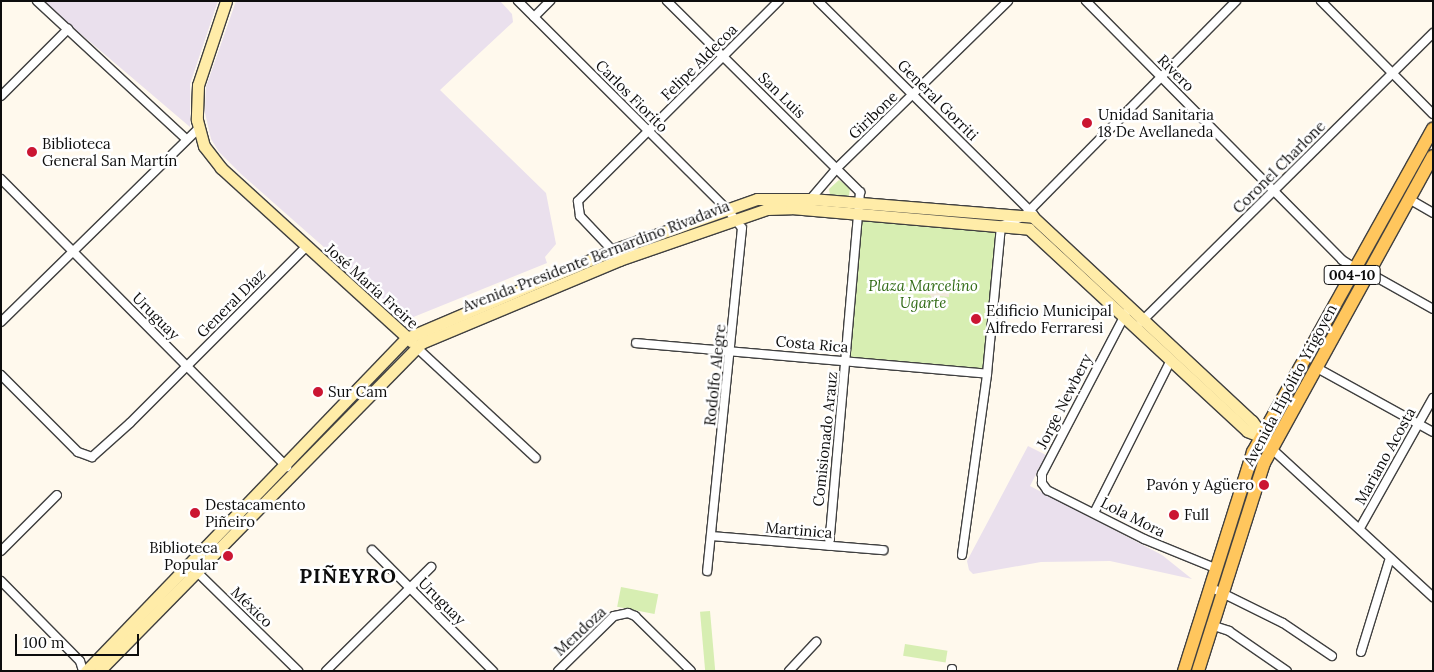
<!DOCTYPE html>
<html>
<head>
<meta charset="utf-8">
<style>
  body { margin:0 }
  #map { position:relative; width:1434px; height:672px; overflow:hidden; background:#fff9ed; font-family:Lora,serif }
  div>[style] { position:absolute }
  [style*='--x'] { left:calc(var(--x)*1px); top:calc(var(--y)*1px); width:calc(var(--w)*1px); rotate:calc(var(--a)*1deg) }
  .industrial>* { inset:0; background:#eae0ed }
  .green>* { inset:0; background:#d7eeb2; transform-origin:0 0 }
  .plaza>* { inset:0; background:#f0e8db }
  .roads { filter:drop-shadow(1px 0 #404040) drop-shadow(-1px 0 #404040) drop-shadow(0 1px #404040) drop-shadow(0 -1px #404040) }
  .minor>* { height:8px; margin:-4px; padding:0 4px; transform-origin:4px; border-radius:4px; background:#fff }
  .secondary>* { height:11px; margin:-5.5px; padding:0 5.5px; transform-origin:5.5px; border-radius:5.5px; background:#ffeca8 }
  .primary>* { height:12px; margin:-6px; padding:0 6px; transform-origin:6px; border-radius:6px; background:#ffc65d }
  .dots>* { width:14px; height:14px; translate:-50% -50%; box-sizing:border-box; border:2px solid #fff; border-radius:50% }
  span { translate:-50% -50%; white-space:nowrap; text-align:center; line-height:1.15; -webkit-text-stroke:5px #fff; paint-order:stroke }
  .shield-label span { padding:1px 4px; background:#fff; border:1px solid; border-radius:4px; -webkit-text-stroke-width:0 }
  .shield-label { font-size:14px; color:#0d0d0d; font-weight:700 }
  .street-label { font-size:15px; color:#0d0d0d }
  .poi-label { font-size:15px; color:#0d0d0d }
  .left { translate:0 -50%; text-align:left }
  .right { translate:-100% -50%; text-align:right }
  .park-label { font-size:15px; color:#316b16; font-style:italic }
  .district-label { font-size:20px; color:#0d0d0d; font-weight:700; letter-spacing:1px }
  .frame { position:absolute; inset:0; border:2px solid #0d0d0d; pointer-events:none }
  .scale { position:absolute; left:15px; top:634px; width:124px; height:22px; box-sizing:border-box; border:2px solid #0d0d0d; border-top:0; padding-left:6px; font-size:15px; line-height:18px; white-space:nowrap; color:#0d0d0d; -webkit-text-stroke:4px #fff; paint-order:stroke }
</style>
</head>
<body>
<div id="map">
  <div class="industrial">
    <i style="clip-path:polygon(42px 1px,218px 1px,190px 84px,190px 127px)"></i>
    <i style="clip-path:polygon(236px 1px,500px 1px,512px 14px,513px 22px,440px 90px,546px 193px,556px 244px,545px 257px,547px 263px,411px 318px,402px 316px,241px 174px,219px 152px,211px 139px,205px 113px,206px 87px)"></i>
    <i style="clip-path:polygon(1028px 446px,1046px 455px,1030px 486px,1162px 555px,1192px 579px,1110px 561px,1041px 562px,973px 574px,969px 570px,967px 561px)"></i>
  </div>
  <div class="green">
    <i style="clip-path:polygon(839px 180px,850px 188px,849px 196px,830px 195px,829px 189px)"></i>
    <i style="left:860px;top:214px;width:142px;height:148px;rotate:5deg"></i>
    <i style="left:621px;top:587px;width:38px;height:20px;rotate:11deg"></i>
    <i style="left:710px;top:611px;width:60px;height:10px;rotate:85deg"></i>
    <i style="left:905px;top:644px;width:43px;height:12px;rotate:9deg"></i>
  </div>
  <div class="plaza">
    <i style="clip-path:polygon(924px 281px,950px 283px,949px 297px,939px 296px,933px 300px,930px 295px,922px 294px)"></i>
  </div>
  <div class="roads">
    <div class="minor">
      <i style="--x:37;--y:1;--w:203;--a:42.8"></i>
      <i style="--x:518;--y:1;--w:295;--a:44.9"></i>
      <i style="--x:727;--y:209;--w:24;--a:52"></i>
      <i style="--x:742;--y:228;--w:345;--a:95.8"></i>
      <i style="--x:667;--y:1;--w:272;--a:44.7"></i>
      <i style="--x:860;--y:192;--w:355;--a:95"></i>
      <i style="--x:818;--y:1;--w:303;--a:44.7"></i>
      <i style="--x:1086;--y:1;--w:364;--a:45.3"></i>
      <i style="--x:1342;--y:260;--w:15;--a:32"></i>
      <i style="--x:1321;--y:1;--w:159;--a:45.3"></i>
      <i style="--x:534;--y:17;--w:23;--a:-45"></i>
      <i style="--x:1;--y:96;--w:95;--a:-45"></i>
      <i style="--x:1;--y:179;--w:406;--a:45.2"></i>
      <i style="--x:1409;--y:199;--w:28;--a:30"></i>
      <i style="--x:808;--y:202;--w:45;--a:-49.5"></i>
      <i style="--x:837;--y:168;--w:239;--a:-44.3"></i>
      <i style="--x:615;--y:253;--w:51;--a:-133.4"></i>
      <i style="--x:580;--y:216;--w:15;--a:-98"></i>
      <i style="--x:578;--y:201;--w:284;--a:-44.9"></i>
      <i style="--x:1369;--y:273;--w:73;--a:29.4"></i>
      <i style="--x:1126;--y:313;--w:182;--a:117.6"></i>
      <i style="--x:1042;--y:474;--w:9;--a:90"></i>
      <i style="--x:1042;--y:483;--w:9;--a:54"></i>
      <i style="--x:1047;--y:490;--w:109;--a:26.8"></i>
      <i style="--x:1144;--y:539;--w:77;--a:22.2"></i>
      <i style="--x:1;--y:322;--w:276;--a:-44.4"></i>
      <i style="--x:1141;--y:322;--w:411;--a:-44.7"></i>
      <i style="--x:636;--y:343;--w:352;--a:5"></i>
      <i style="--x:416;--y:347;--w:163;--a:42.8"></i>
      <i style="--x:1317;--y:368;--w:132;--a:28.9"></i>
      <i style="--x:1;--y:375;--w:109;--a:45"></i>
      <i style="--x:78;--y:452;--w:15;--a:20"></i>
      <i style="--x:92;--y:457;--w:51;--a:-41.8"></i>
      <i style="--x:130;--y:423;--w:249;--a:-45"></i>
      <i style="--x:1272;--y:449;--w:219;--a:42.6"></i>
      <i style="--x:1094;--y:513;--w:171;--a:-63.3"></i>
      <i style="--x:1360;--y:528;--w:149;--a:-60.7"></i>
      <i style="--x:712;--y:536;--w:172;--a:4.7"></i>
      <i style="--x:372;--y:550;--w:171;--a:45"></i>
      <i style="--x:1;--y:551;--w:79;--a:-45"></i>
      <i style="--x:962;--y:555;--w:183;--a:-82.1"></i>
      <i style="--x:987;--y:374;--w:149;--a:-84.6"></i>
      <i style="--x:1001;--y:226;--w:25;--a:-23"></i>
      <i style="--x:1024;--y:216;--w:302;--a:-45.4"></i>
      <i style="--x:194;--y:569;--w:146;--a:44.4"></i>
      <i style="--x:1;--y:581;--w:112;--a:45.4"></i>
      <i style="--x:80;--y:661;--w:10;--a:73"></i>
      <i style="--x:1210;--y:587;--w:81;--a:26.3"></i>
      <i style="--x:1283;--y:623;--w:59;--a:34"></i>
      <i style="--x:1211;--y:625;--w:19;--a:18"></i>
      <i style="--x:1229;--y:631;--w:70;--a:34.6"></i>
      <i style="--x:1361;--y:652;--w:98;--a:-72.9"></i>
      <i style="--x:326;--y:671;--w:148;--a:-44.7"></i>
      <i style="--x:558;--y:671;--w:78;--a:-44.5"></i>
      <i style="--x:614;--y:616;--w:14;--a:-12"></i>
      <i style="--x:628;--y:613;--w:8;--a:23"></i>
      <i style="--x:635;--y:616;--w:78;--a:44.5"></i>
      <i style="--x:789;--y:671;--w:40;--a:-47"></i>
      <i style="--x:952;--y:671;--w:2;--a:-90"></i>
    </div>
    <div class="secondary">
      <i style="--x:226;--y:1;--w:89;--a:108.4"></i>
      <i style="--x:198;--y:85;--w:35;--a:92"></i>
      <i style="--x:197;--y:120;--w:27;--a:75"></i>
      <i style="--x:204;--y:146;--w:28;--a:52"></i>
      <i style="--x:221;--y:168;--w:258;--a:42.3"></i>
      <i style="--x:86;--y:671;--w:463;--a:-46.1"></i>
      <i style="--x:407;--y:338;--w:224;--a:-23.1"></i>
      <i style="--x:613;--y:250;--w:153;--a:-19.5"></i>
      <i style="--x:757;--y:199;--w:54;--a:0"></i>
      <i style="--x:811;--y:199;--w:223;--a:4.6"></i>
      <i style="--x:1033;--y:217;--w:299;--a:43"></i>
      <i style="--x:1252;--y:421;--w:34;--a:54"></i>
      <i style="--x:99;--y:671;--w:460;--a:-45.5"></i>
      <i style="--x:421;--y:343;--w:215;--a:-22.7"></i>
      <i style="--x:619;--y:260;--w:157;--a:-19"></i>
      <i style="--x:767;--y:209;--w:24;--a:-2"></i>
      <i style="--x:791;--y:208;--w:239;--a:5"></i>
      <i style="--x:1029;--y:229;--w:297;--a:42.8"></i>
      <i style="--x:1247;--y:431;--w:14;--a:21"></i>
    </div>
    <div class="primary">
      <i style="--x:1184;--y:671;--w:230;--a:-72.5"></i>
      <i style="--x:1253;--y:452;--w:370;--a:-60.9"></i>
      <i style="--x:1198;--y:671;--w:218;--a:-72.4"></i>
      <i style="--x:1264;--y:463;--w:350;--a:-61.2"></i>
    </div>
  </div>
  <div class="dots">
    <i style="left:1087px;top:123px;background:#cb1633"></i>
    <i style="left:32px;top:152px;background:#cb1633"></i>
    <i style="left:976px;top:319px;background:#cb1633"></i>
    <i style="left:318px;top:392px;background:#cb1633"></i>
    <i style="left:1264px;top:485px;background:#cb1633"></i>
    <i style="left:195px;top:513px;background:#cb1633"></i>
    <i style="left:1174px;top:515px;background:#cb1633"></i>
    <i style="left:228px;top:556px;background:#cb1633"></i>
  </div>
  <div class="shield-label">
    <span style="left:1352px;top:275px">004-10</span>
  </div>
  <div class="street-label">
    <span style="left:699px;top:62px;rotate:-45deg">Felipe Aldecoa</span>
    <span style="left:1176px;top:73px;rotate:45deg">Rivero</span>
    <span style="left:782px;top:95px;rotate:44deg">San Luis</span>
    <span style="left:632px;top:96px;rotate:45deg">Carlos Fiorito</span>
    <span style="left:938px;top:100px;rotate:45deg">General Gorriti</span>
    <span style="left:873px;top:115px;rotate:-44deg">Giribone</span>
    <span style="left:1279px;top:167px;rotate:-45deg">Coronel Charlone</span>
    <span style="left:596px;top:256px;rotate:-21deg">Avenida Presidente Bernardino Rivadavia</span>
    <span style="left:372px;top:286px;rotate:42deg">José María Freire</span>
    <span style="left:231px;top:303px;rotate:-45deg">General Díaz</span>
    <span style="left:156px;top:316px;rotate:45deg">Uruguay</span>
    <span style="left:812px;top:344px;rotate:5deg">Costa Rica</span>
    <span style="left:715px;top:375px;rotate:-84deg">Rodolfo Alegre</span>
    <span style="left:1290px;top:385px;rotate:-62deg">Avenida Hipólito Yrigoyen</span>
    <span style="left:1064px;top:401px;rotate:-63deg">Jorge Newbery</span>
    <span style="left:825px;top:439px;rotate:-84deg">Comisionado Arauz</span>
    <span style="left:1385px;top:456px;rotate:-61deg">Mariano Acosta</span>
    <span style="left:1133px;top:517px;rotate:27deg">Lola Mora</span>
    <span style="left:799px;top:530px;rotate:5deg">Martinica</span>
    <span style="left:442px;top:601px;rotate:45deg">Uruguay</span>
    <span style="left:252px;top:607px;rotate:44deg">México</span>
    <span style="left:580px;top:631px;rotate:-43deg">Mendoza</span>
  </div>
  <div class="poi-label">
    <span class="left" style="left:1098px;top:123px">Unidad Sanitaria<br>18 De Avellaneda</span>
    <span class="left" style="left:42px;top:152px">Biblioteca<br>General San Martín</span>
    <span class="left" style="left:986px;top:319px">Edificio Municipal<br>Alfredo Ferraresi</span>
    <span class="left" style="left:328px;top:392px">Sur Cam</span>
    <span class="right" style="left:1254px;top:485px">Pavón y Agüero</span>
    <span class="left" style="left:205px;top:513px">Destacamento<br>Piñeiro</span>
    <span class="left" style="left:1184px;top:515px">Full</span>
    <span class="right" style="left:218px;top:556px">Biblioteca<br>Popular</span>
  </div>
  <div class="park-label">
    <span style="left:923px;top:294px">Plaza Marcelino<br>Ugarte</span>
  </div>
  <div class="district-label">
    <span style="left:348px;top:575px">PIÑEYRO</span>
  </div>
  <div class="frame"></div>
  <div class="scale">100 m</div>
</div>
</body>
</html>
